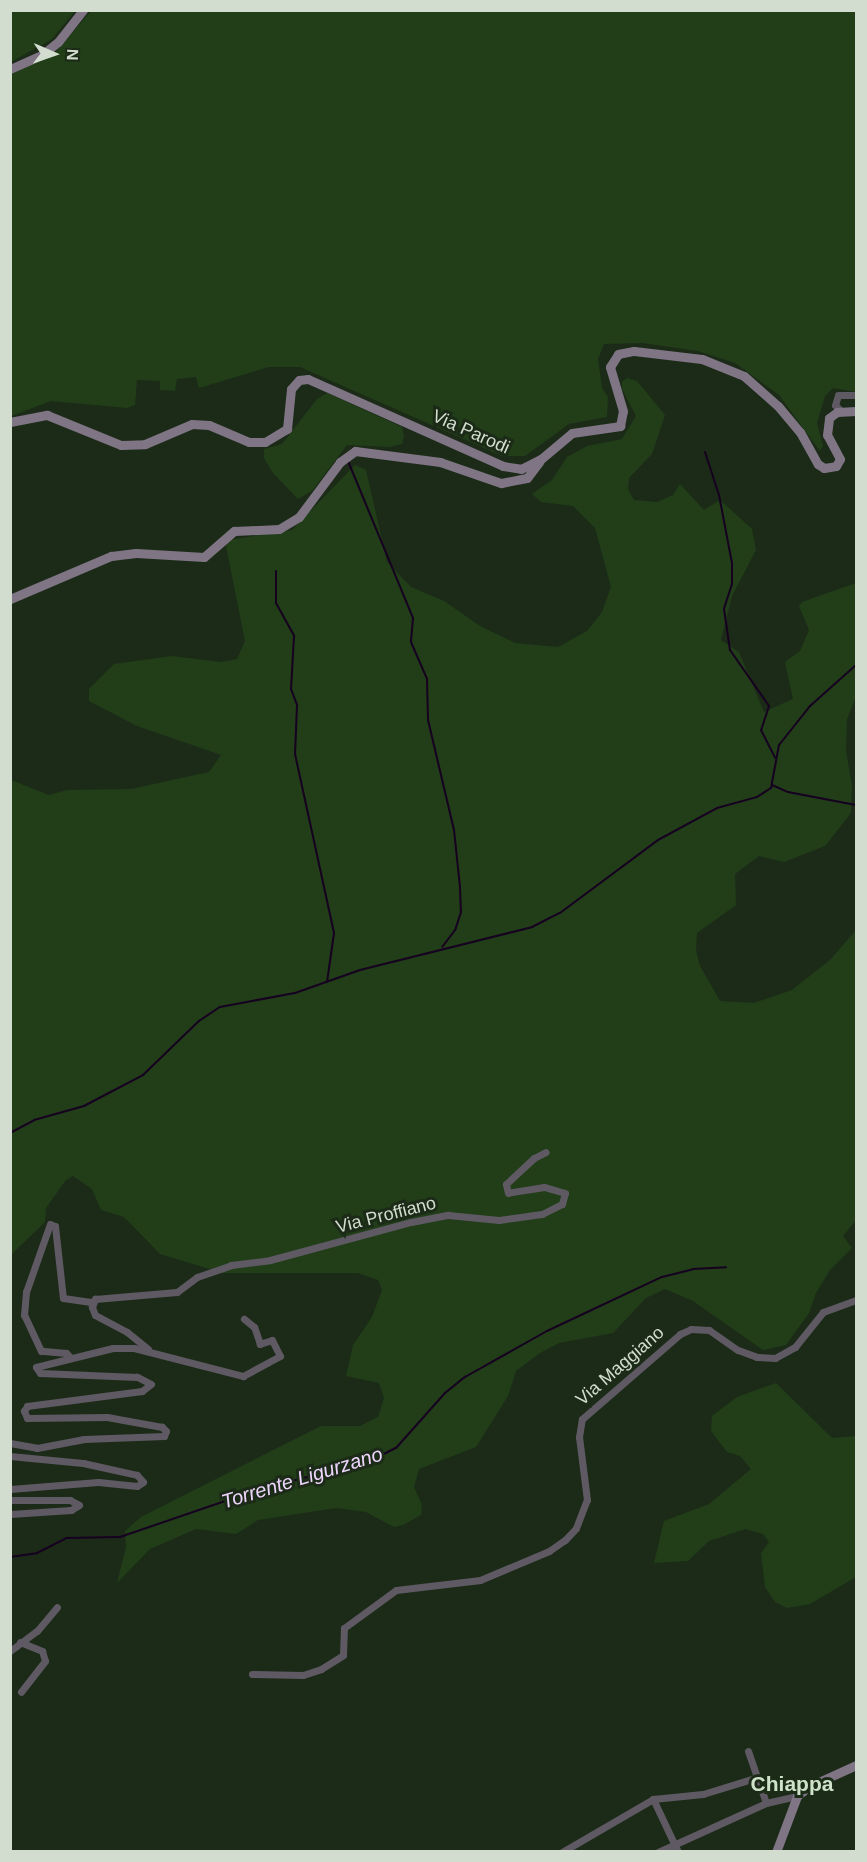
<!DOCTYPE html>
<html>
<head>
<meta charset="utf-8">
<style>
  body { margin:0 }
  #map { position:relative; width:867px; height:1862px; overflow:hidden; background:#1c2b18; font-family:Helvetica,sans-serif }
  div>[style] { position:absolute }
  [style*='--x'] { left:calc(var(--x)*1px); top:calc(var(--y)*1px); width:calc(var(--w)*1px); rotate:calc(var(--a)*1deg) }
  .green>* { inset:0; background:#213e18 }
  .stream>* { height:2px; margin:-1px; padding:0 1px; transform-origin:1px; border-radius:1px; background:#160120 }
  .street>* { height:7px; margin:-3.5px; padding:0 3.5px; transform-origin:3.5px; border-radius:3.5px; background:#5f5963 }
  .secondary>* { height:9px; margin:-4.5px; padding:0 4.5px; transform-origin:4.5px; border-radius:4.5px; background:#7f7585 }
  span { translate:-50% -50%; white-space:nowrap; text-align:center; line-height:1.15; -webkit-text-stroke:6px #1c2b18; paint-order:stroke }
  .street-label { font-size:18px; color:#d2dccf }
  .water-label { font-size:20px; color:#efd6fd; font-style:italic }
  .quarter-label { font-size:21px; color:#cee2c9; font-weight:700 }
  .frame { position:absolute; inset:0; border:12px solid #d2dccf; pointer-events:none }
  .north { position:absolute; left:24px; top:24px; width:60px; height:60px; -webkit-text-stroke:4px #1c2b18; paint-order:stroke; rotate:92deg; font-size:16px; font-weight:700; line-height:24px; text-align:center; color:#d2dccf }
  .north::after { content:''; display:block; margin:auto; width:21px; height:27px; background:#d2dccf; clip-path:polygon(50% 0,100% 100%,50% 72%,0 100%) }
</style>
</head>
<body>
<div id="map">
  <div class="green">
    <i style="clip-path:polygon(11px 10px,75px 10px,75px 11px,52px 39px,11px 62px)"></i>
    <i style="clip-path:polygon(91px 11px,856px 11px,856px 392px,833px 388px,825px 396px,817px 423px,823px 446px,820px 451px,779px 395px,735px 363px,698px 351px,642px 343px,604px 344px,598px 359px,602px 388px,608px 397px,607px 417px,569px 424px,525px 456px,502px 456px,300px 367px,269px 367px,199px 388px,196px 377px,177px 379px,175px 391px,160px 390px,160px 381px,137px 380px,135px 405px,127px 408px,51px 401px,11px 416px,10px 74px,53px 55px)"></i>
    <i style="clip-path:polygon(627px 378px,637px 381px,665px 415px,652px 454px,629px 478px,628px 489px,634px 500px,657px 502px,673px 495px,680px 484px,704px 510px,720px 500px,752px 529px,756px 550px,732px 596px,721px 640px,739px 652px,764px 712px,793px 699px,785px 662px,800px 651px,809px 630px,799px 606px,802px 602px,856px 583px,856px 697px,847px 719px,846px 751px,852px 786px,851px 813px,825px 846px,784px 862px,759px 856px,735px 874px,736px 905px,697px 933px,696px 950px,700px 966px,720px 1001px,754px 1003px,792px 990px,831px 959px,856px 930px,856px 1220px,843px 1236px,852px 1248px,830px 1270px,816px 1293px,809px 1313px,786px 1345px,763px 1350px,693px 1301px,665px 1289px,646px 1298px,613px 1333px,559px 1343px,540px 1353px,516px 1371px,508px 1396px,476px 1447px,419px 1469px,414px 1487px,422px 1505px,421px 1515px,403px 1525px,394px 1527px,366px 1512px,336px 1508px,258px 1520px,236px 1534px,196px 1529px,150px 1549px,117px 1583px,126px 1547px,125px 1531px,141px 1517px,321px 1426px,360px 1426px,378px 1417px,384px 1398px,379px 1383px,346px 1376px,353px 1345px,372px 1317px,382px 1290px,378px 1280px,358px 1273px,223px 1273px,160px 1254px,124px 1217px,101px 1210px,92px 1189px,73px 1176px,66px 1180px,46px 1208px,45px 1222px,11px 1255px,11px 780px,49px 795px,67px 790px,131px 789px,209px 772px,221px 755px,137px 726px,89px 701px,89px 689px,114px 664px,172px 656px,221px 662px,237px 659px,245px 641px,226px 546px,229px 540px,292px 530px,355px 465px,366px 470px,387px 562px,411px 587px,444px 601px,480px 626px,515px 643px,558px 647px,587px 631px,602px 612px,611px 587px,595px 528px,573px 506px,541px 502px,532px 494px,552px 480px,567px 457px,587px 446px,622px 439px,636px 416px,622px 389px,622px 382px)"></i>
    <i style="clip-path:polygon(327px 393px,402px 427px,404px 436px,402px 444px,390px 447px,347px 445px,312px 491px,298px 499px,273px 473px,264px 458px,264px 449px,282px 444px,317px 399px)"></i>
    <i style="clip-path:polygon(776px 1383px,832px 1438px,856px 1436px,856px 1577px,810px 1604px,787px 1608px,775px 1602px,765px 1587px,761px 1553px,769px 1542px,763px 1534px,745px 1529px,709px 1541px,688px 1561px,654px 1563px,664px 1521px,709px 1504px,751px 1469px,740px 1456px,727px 1452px,711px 1431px,712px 1416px,737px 1397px)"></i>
  </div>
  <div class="stream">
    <i style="--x:705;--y:452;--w:45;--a:72"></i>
    <i style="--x:719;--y:495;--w:69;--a:79.2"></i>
    <i style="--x:732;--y:563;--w:21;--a:90"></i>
    <i style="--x:732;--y:584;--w:26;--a:108"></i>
    <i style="--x:724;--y:609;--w:41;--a:81.7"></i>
    <i style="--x:730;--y:650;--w:68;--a:55.1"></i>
    <i style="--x:769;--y:706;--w:25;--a:108"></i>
    <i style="--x:761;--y:730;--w:31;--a:63"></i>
    <i style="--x:348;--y:461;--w:170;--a:67.5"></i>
    <i style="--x:413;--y:618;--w:24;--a:95"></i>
    <i style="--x:411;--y:642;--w:40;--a:66.6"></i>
    <i style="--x:427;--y:679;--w:41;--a:88.6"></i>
    <i style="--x:428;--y:720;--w:113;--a:76.7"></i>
    <i style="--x:454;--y:830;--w:57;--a:84"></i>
    <i style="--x:460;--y:887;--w:25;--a:88"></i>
    <i style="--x:461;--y:912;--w:19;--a:108"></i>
    <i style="--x:455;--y:930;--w:21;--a:127"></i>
    <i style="--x:276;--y:571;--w:32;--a:90"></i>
    <i style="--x:276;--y:603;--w:38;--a:61"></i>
    <i style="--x:294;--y:636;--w:53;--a:93.2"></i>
    <i style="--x:291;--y:689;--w:17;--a:69"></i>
    <i style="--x:297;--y:705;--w:49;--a:92.3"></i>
    <i style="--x:295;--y:754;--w:183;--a:77.7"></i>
    <i style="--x:334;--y:933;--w:49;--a:98.1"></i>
    <i style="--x:772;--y:785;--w:17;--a:24"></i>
    <i style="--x:788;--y:792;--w:69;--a:10.8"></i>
    <i style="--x:10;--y:1133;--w:27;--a:-28"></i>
    <i style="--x:34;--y:1120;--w:52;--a:-15.6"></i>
    <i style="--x:84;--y:1106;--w:67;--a:-27.7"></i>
    <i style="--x:143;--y:1075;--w:78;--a:-44"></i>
    <i style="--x:199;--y:1021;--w:25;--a:-34"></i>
    <i style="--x:220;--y:1007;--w:76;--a:-10.6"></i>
    <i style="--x:295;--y:993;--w:69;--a:-19.5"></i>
    <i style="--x:360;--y:970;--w:177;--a:-14"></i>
    <i style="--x:532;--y:927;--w:31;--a:-27"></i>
    <i style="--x:560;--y:913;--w:122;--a:-36.7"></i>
    <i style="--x:658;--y:840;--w:67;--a:-28.5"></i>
    <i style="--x:717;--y:808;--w:41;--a:-15.4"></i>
    <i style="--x:757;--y:797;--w:17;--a:-33"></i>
    <i style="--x:771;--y:788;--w:44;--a:-79.5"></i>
    <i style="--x:779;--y:745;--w:50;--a:-51.5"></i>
    <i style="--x:810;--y:706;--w:62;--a:-41.7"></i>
    <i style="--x:10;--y:1557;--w:27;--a:-8"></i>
    <i style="--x:37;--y:1553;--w:33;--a:-27"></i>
    <i style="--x:66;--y:1538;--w:54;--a:-1.1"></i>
    <i style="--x:120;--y:1537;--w:142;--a:-18.9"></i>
    <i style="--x:254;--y:1491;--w:122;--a:-14.7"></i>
    <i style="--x:372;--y:1460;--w:27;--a:-27"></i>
    <i style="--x:396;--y:1448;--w:74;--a:-48.3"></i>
    <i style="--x:445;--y:1393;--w:26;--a:-39"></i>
    <i style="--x:465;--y:1377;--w:94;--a:-29.3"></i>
    <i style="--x:547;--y:1331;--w:127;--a:-25.2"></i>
    <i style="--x:662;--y:1277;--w:32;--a:-14"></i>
    <i style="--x:693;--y:1269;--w:33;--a:-3"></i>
  </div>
  <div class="street">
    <i style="--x:841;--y:411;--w:8;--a:-135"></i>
    <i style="--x:835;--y:405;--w:10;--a:-73"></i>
    <i style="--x:838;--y:395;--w:18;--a:0"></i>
    <i style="--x:148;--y:1349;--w:27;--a:-141"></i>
    <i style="--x:127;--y:1332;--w:36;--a:-152"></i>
    <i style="--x:95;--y:1315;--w:9;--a:-111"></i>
    <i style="--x:92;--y:1307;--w:9;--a:-69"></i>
    <i style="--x:95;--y:1299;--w:82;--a:-4.9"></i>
    <i style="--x:177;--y:1292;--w:25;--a:-37"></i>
    <i style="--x:197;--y:1277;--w:36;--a:-19"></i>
    <i style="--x:231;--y:1265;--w:39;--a:-7"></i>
    <i style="--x:270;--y:1260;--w:146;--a:-15.1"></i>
    <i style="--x:411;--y:1222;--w:38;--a:-11"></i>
    <i style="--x:448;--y:1215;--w:51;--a:5.6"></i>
    <i style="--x:499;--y:1220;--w:43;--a:-7.9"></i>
    <i style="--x:542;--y:1214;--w:22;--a:-27"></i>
    <i style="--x:562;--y:1204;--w:11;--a:-75"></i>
    <i style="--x:565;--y:1193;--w:22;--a:-164"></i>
    <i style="--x:544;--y:1187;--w:36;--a:171"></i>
    <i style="--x:508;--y:1193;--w:9;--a:-103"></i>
    <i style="--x:506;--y:1184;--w:38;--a:-43"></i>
    <i style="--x:534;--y:1158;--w:13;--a:-27"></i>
    <i style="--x:71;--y:1358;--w:7;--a:-135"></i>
    <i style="--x:66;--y:1353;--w:25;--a:-175"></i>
    <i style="--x:41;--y:1351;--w:40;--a:-115"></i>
    <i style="--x:24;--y:1315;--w:23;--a:-85"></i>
    <i style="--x:26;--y:1292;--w:72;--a:-70.6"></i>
    <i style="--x:50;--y:1224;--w:5;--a:22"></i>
    <i style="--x:55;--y:1226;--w:72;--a:83.7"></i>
    <i style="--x:63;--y:1298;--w:30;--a:8"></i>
    <i style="--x:10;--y:1443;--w:27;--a:10"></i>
    <i style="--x:37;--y:1448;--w:48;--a:-10.8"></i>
    <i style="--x:84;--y:1439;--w:80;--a:-2.1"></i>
    <i style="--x:164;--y:1436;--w:5;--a:-68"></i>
    <i style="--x:166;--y:1431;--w:6;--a:-135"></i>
    <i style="--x:162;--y:1427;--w:56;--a:-169.7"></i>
    <i style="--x:107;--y:1417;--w:80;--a:179.3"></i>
    <i style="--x:27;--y:1418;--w:8;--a:-113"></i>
    <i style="--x:24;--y:1411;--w:6;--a:-59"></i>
    <i style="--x:27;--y:1406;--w:116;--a:-7.4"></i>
    <i style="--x:142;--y:1391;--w:11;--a:-38"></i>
    <i style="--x:151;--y:1384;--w:16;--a:-153"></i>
    <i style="--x:137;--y:1377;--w:97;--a:-177.6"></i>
    <i style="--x:40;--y:1373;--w:7;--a:-124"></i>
    <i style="--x:36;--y:1367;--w:79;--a:-13.9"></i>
    <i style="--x:113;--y:1348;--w:21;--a:0"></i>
    <i style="--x:134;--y:1348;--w:113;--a:14.4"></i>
    <i style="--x:243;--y:1376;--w:42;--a:-28.4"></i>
    <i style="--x:280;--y:1356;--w:18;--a:-117"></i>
    <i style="--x:272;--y:1340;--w:13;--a:162"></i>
    <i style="--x:260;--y:1344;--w:18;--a:-109"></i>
    <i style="--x:254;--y:1327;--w:13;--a:-141"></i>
    <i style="--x:10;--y:1456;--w:73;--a:5.5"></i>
    <i style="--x:83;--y:1463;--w:55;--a:12.5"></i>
    <i style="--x:137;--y:1475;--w:9;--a:49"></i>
    <i style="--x:143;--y:1482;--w:7;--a:146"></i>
    <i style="--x:137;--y:1486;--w:39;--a:-174"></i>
    <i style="--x:98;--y:1482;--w:88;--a:175.5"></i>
    <i style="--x:10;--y:1500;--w:60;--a:0"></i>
    <i style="--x:70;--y:1500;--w:10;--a:29"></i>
    <i style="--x:79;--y:1505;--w:9;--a:148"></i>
    <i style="--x:71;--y:1510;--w:61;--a:176.2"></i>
    <i style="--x:20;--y:1642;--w:24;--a:22"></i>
    <i style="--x:42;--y:1651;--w:10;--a:73"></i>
    <i style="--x:45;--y:1661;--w:39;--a:128"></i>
    <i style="--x:10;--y:1651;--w:34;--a:-37"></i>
    <i style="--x:37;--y:1631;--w:31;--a:-50"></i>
    <i style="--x:252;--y:1674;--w:51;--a:1.1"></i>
    <i style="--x:303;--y:1675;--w:19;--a:-18"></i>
    <i style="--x:321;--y:1669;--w:26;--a:-32"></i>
    <i style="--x:343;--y:1655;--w:27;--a:-88"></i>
    <i style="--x:344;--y:1628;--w:64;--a:-36.2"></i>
    <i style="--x:396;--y:1590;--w:85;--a:-6.8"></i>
    <i style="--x:480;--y:1580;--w:75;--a:-22.8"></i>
    <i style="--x:549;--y:1551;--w:19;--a:-35"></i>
    <i style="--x:565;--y:1540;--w:16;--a:-47"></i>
    <i style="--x:576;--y:1528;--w:30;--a:-69"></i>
    <i style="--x:587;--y:1500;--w:64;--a:-97.2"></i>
    <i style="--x:579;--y:1437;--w:18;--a:-81"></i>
    <i style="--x:582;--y:1419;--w:130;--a:-40.9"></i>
    <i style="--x:680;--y:1334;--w:12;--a:-24"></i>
    <i style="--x:691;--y:1329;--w:18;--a:3"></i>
    <i style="--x:709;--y:1330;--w:35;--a:35"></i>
    <i style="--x:738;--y:1350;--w:20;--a:20"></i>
    <i style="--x:757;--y:1357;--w:18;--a:3"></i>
    <i style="--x:775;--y:1358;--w:23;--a:-29"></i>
    <i style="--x:795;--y:1347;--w:45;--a:-51.3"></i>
    <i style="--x:823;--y:1312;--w:35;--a:-20"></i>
    <i style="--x:748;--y:1751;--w:55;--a:70.9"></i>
    <i style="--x:653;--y:1799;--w:59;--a:64.7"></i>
    <i style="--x:562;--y:1852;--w:105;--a:-30.2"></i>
    <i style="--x:653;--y:1799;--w:50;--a:-5.7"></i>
    <i style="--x:703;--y:1794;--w:54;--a:-17.1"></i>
    <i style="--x:658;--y:1852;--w:119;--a:-24.4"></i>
    <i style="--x:766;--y:1803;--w:32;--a:-13"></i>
  </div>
  <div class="secondary">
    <i style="--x:10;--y:69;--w:36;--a:-24"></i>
    <i style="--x:43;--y:54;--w:19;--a:-39"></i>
    <i style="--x:58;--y:42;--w:41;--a:-52"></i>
    <i style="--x:10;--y:422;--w:38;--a:-11"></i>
    <i style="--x:47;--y:415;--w:80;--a:22.1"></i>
    <i style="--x:121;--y:445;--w:24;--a:-2"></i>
    <i style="--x:145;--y:444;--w:51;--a:-23.1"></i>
    <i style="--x:192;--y:424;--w:17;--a:3"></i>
    <i style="--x:209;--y:425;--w:43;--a:23"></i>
    <i style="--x:249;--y:442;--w:16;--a:0"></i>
    <i style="--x:265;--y:442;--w:26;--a:-31"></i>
    <i style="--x:287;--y:429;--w:40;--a:-84.3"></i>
    <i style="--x:291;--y:389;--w:12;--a:-48"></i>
    <i style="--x:299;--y:380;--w:9;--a:-6"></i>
    <i style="--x:308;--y:379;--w:214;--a:24"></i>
    <i style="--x:503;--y:466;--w:18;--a:9"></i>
    <i style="--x:521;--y:469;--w:22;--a:-27"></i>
    <i style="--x:541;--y:459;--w:40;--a:-40"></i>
    <i style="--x:572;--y:433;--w:49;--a:-8.3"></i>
    <i style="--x:620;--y:426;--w:15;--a:-79"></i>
    <i style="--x:623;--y:411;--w:46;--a:-106.5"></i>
    <i style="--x:610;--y:367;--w:15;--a:-58"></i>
    <i style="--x:618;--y:354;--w:16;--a:-11"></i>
    <i style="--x:634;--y:351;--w:68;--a:6.7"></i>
    <i style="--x:702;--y:359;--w:45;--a:22"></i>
    <i style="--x:744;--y:376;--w:45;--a:41.4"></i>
    <i style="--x:778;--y:406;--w:34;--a:50"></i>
    <i style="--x:800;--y:432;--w:37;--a:61"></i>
    <i style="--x:818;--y:464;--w:7;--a:34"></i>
    <i style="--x:824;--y:468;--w:12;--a:-9"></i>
    <i style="--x:836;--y:466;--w:8;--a:-60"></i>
    <i style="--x:840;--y:459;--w:27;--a:-118"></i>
    <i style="--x:827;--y:435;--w:17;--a:-83"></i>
    <i style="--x:829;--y:418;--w:10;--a:-37"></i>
    <i style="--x:837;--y:412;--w:19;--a:-3"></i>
    <i style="--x:10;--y:599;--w:110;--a:-23.1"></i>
    <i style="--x:111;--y:556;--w:25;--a:-7"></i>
    <i style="--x:136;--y:553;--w:68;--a:3.4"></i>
    <i style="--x:204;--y:557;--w:40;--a:-41"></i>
    <i style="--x:234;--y:531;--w:45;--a:-2.5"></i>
    <i style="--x:279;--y:529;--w:23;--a:-31"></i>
    <i style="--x:299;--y:517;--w:69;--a:-53.3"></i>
    <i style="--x:340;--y:462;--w:19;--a:-36"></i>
    <i style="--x:355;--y:451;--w:86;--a:7.4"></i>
    <i style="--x:440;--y:462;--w:65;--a:19"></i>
    <i style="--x:501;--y:483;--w:26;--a:-11"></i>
    <i style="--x:527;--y:478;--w:21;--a:-53"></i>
    <i style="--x:776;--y:1852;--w:60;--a:-69.4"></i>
    <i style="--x:797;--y:1796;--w:16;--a:-38"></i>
    <i style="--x:810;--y:1786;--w:51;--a:-24.5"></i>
  </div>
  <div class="street-label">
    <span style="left:471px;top:432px;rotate:24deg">Via Parodi</span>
    <span style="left:386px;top:1215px;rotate:-14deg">Via Proffiano</span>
    <span style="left:620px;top:1366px;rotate:-41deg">Via Maggiano</span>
  </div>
  <div class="water-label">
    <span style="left:302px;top:1478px;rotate:-17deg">Torrente Ligurzano</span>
  </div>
  <div class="quarter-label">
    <span style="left:792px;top:1784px">Chiappa</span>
  </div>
  <div class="frame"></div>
  <div class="north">N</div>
</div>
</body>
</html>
